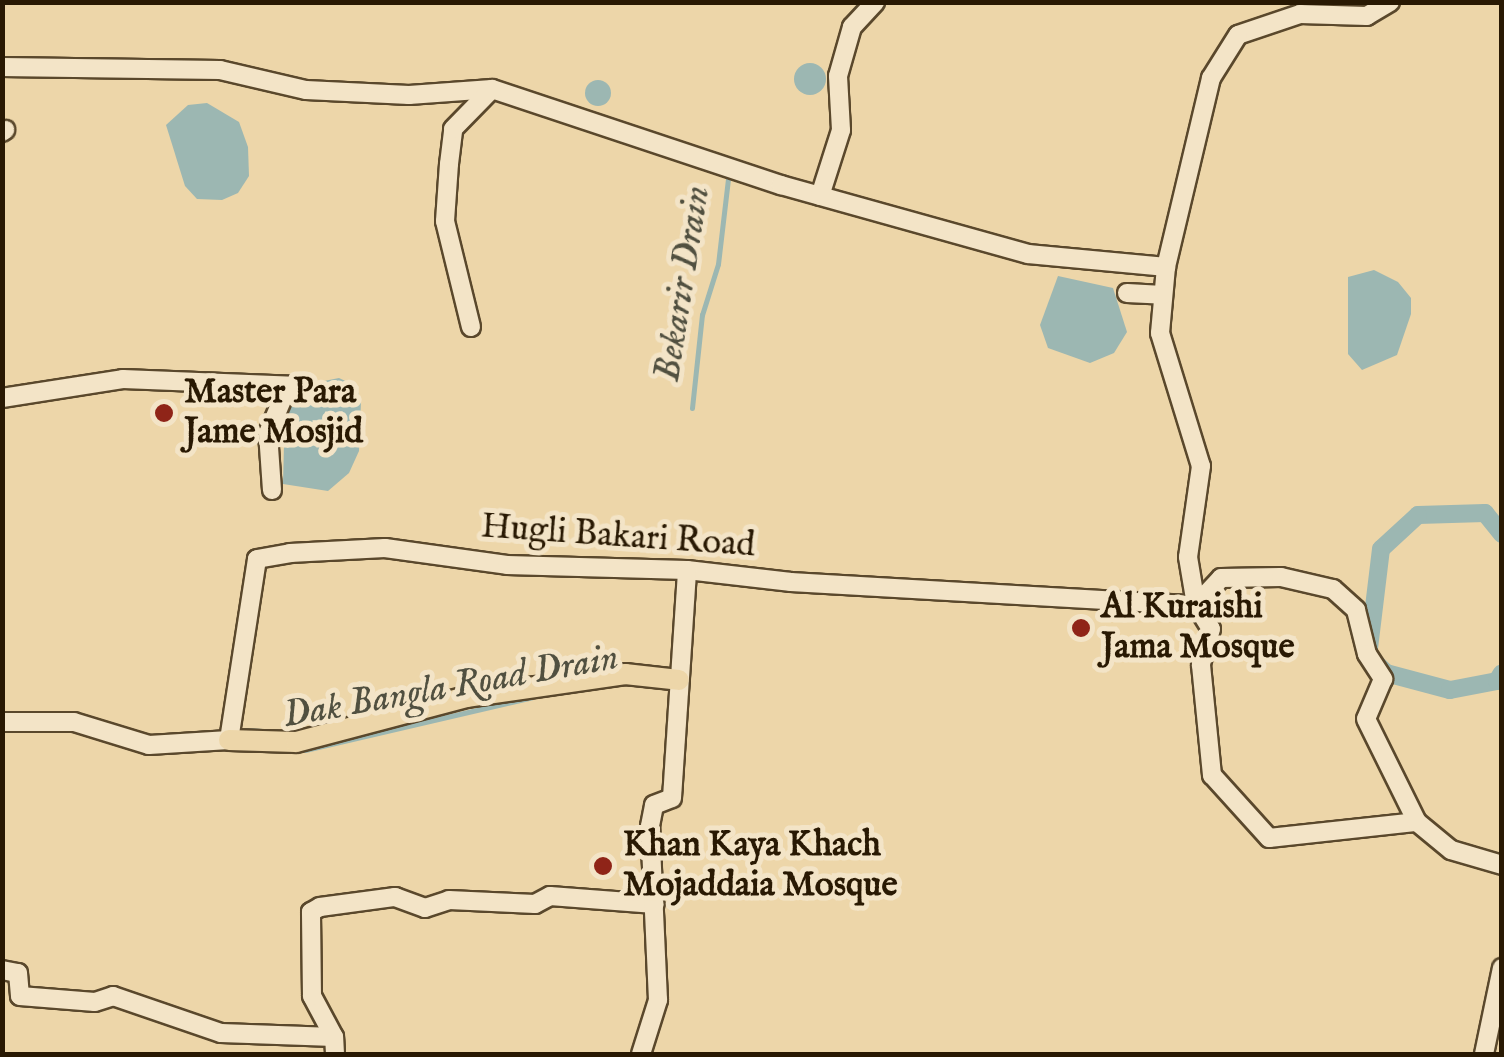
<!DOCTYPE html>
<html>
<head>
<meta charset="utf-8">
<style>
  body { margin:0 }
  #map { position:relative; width:1504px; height:1057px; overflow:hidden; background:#edd6a9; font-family:"IM FELL English",serif }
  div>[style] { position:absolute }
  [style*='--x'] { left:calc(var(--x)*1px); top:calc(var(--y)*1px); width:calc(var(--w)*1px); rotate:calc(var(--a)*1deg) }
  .water>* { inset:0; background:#9cb7b2 }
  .round { border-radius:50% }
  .stream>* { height:5px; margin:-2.5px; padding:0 2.5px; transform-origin:2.5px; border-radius:2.5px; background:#9cb7b2 }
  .canal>* { height:18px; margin:-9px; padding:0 9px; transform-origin:9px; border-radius:9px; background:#9cb7b2 }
  .roads { filter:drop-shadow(2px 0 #5a482c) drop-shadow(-2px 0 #5a482c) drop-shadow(0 2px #5a482c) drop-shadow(0 -2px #5a482c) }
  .minor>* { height:18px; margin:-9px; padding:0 9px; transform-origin:9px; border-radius:9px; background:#f3e4c7 }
  .major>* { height:20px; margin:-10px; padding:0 10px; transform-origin:10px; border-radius:10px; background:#edd6a9 }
  .dots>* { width:28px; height:28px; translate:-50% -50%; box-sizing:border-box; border:5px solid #f3e4c7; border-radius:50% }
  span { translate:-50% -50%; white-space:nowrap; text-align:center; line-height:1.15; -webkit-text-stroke:10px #f3e4c7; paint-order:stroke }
  .poi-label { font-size:35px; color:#291903; font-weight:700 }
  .left { translate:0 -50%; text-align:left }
  .street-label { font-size:35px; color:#291903 }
  .water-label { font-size:38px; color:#515040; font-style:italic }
  .frame { position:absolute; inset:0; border:5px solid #291903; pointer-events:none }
</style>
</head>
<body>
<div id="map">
  <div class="water">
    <i class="round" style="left:794px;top:63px;width:32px;height:32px"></i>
    <i class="round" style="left:585px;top:80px;width:26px;height:26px"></i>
    <i style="clip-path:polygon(207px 103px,239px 122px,248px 147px,249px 176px,238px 193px,222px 200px,197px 199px,185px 186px,166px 125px,188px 105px)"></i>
    <i style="clip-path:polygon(1374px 270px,1398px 282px,1411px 298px,1411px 314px,1397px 355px,1362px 370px,1348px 354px,1348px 277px)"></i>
    <i style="clip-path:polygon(1058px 276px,1113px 288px,1127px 332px,1114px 353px,1090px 363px,1048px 348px,1040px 325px)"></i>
    <i style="clip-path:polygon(339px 378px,356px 386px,361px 401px,359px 451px,349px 473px,328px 491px,283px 484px,285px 405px,299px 386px)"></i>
  </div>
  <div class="stream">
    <i style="--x:692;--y:408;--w:94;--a:-83.9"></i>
    <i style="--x:702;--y:315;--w:53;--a:-72.6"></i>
    <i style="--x:718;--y:264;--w:95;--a:-83.3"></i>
    <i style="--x:246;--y:730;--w:22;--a:3"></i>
    <i style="--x:305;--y:750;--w:233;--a:-13.1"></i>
  </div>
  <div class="canal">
    <i style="--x:1502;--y:534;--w:27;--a:-129"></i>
    <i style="--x:1485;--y:513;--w:67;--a:178.3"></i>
    <i style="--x:1418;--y:515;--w:50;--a:137.4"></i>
    <i style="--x:1381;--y:549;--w:108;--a:96.9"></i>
    <i style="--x:1368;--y:656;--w:25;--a:43"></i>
    <i style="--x:1386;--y:673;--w:66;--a:14.9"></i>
    <i style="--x:1450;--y:690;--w:48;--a:-10.8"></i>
    <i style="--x:1497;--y:681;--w:9;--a:-58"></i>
  </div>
  <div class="roads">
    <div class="minor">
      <i style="--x:1390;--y:2;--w:27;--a:149"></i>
      <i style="--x:1367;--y:16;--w:67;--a:-178.3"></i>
      <i style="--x:1300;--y:14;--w:65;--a:161.3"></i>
      <i style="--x:1238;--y:35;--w:51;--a:122.1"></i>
      <i style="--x:1211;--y:78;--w:194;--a:103.4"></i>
      <i style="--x:1166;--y:267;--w:66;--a:95.2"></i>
      <i style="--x:1160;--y:333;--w:139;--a:72.9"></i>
      <i style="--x:1201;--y:466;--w:92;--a:98.1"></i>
      <i style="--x:1188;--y:557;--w:49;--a:80.5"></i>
      <i style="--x:1196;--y:605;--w:28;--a:58"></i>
      <i style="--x:1211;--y:629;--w:37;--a:106"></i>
      <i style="--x:1201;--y:665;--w:111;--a:84.3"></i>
      <i style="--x:1212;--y:775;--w:85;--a:47.9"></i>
      <i style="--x:1269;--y:838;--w:149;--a:-6.2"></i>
      <i style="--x:2;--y:67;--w:218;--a:0.8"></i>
      <i style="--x:220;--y:70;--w:88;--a:13.1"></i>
      <i style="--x:306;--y:90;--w:103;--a:2.8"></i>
      <i style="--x:409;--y:95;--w:83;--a:-4.1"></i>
      <i style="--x:492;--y:89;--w:305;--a:18.4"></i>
      <i style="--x:781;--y:185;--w:256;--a:15.6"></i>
      <i style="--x:1028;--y:254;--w:139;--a:5.4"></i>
      <i style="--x:2;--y:132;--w:4;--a:-34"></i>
      <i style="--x:820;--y:196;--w:69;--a:-72.3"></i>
      <i style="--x:841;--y:130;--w:54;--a:-93.2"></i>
      <i style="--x:838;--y:76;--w:51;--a:-74.1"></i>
      <i style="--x:852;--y:27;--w:34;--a:-47"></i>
      <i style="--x:1127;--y:293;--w:36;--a:3"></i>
      <i style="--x:471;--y:327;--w:109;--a:-103.8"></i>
      <i style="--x:445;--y:221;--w:57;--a:-86"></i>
      <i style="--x:449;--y:164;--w:35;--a:-83"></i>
      <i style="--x:453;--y:129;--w:56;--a:-45.7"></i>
      <i style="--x:2;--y:398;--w:122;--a:-8.9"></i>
      <i style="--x:123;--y:379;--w:176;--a:2.3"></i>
      <i style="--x:272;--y:490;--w:57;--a:-94"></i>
      <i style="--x:268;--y:433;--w:51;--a:-66.9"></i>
      <i style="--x:1196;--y:605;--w:37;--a:-47"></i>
      <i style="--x:1221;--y:578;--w:60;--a:-1"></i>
      <i style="--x:1281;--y:577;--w:53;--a:13"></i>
      <i style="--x:1333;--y:589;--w:31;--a:42"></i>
      <i style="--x:1356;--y:610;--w:45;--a:76"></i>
      <i style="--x:1367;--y:654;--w:30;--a:57"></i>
      <i style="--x:1383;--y:679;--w:43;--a:113"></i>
      <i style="--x:1366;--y:719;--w:115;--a:63.7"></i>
      <i style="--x:1417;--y:822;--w:44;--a:39.5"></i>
      <i style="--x:1451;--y:850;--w:53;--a:16.4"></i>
      <i style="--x:2;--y:722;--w:72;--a:0"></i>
      <i style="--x:74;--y:722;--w:78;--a:17"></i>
      <i style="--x:149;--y:745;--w:80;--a:-3.6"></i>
      <i style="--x:229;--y:740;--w:183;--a:-81.2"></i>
      <i style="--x:257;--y:559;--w:34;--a:-10"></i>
      <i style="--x:290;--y:553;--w:95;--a:-3"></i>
      <i style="--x:385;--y:548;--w:123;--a:7.9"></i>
      <i style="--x:507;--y:565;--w:180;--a:1.6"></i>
      <i style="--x:687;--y:570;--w:105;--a:6.6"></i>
      <i style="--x:791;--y:582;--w:406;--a:3.3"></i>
      <i style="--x:2;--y:970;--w:16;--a:11"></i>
      <i style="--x:18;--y:973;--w:23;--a:85"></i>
      <i style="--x:20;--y:996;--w:75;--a:4.6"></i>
      <i style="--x:95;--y:1002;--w:19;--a:-18"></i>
      <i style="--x:113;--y:996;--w:114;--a:18.9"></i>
      <i style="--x:221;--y:1033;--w:113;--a:2"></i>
      <i style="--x:335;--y:1054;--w:17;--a:-93"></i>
      <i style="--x:334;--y:1037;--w:47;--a:-118.2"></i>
      <i style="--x:312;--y:996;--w:84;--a:-90.7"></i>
      <i style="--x:311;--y:912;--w:10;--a:-29"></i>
      <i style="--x:320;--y:907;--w:76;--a:-7.6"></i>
      <i style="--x:395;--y:897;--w:32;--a:20"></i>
      <i style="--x:425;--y:908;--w:25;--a:-18"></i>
      <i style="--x:449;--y:900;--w:86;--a:2.7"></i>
      <i style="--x:535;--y:904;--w:17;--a:-28"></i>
      <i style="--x:550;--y:896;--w:105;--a:4.4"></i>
      <i style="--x:641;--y:1054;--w:57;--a:-72.5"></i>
      <i style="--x:658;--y:1000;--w:174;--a:-92.6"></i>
      <i style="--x:650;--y:826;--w:21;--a:-79"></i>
      <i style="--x:654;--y:805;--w:19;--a:-21"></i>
      <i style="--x:672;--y:798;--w:228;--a:-86.2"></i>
      <i style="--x:1484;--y:1054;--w:88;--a:-78.2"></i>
    </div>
    <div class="major">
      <i style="--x:229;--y:740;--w:67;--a:1.7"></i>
      <i style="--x:296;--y:742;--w:176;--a:-14.8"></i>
      <i style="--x:466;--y:697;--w:161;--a:-8.2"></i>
      <i style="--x:625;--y:674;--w:54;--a:6.3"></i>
    </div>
  </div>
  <div class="dots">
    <i style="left:164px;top:413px;background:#8f2418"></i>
    <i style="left:1081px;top:628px;background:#8f2418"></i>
    <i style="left:603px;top:866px;background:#8f2418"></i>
  </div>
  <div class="poi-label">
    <span class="left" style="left:184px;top:413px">Master Para<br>Jame Mosjid</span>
    <span class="left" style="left:1101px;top:628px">Al Kuraishi<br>Jama Mosque</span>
    <span class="left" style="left:623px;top:866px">Khan Kaya Khach<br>Mojaddaia Mosque</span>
  </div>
  <div class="street-label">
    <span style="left:618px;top:537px;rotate:4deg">Hugli Bakari Road</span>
  </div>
  <div class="water-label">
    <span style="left:684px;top:284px;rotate:-81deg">Bekarir Drain</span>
    <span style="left:451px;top:688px;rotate:-10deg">Dak Bangla Road Drain</span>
  </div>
  <div class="frame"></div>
</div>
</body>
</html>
